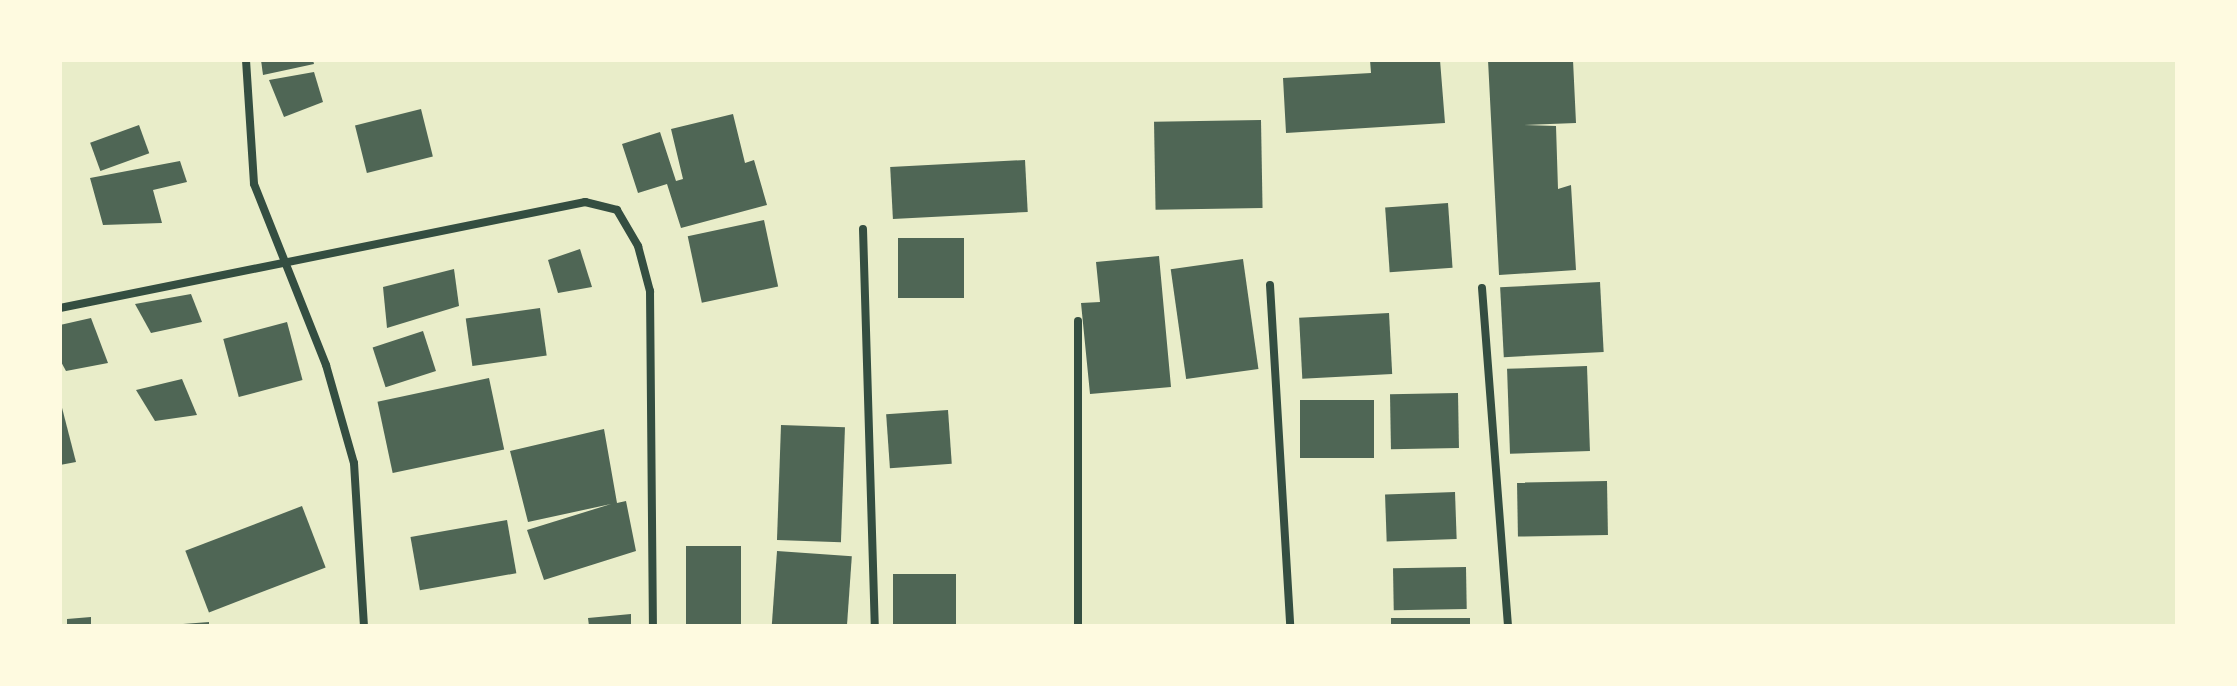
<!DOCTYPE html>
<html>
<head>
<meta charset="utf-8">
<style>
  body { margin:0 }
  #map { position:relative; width:2237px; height:686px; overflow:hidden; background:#e9edc9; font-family:Arial,sans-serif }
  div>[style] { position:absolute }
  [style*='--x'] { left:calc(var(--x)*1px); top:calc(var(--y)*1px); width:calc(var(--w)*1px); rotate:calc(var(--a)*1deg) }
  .building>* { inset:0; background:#4f6655; transform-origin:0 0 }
  .minor>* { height:8px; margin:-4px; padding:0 4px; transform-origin:4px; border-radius:4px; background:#344e41 }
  span { translate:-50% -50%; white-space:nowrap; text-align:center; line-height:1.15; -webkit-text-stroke:6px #fefae0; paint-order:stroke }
  .frame { position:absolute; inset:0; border:62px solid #fefae0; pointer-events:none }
</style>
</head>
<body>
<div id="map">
  <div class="building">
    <i style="clip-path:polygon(261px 60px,313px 60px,314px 64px,263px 75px)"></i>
    <i style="clip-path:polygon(1370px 60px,1440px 60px,1445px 123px,1286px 133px,1283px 78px,1371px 73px)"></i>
    <i style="clip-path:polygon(1488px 60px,1573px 60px,1576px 123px,1524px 125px,1556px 126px,1558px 189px,1571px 185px,1576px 270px,1499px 275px)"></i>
    <i style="clip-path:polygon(314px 72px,323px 102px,284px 117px,269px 80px)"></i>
    <i style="left:421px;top:109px;width:49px;height:68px;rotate:76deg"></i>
    <i style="clip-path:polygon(733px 114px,745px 163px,754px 160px,767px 205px,681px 228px,667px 184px,638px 193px,622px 144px,660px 132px,676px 181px,683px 179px,671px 129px)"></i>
    <i style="left:1261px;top:120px;width:88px;height:107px;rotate:89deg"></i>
    <i style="left:139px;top:125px;width:30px;height:52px;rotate:70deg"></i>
    <i style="left:1025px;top:160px;width:52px;height:135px;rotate:87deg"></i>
    <i style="clip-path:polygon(180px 161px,187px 182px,153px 190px,162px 223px,103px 225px,90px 178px)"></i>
    <i style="left:1448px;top:203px;width:65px;height:63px;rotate:86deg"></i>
    <i style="left:764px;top:220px;width:68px;height:78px;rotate:78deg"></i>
    <i style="left:964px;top:238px;width:60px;height:66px;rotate:90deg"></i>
    <i style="clip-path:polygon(580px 249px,592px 287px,558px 293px,548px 260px)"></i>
    <i style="clip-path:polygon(1159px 256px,1171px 387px,1090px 394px,1081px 303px,1100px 302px,1096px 262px)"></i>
    <i style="left:1243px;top:259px;width:111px;height:73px;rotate:82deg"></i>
    <i style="clip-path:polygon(454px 269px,459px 306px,387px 328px,383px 287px)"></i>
    <i style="left:1600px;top:282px;width:70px;height:100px;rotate:87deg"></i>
    <i style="clip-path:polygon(191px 294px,202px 322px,151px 333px,135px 304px)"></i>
    <i style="left:540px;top:308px;width:48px;height:75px;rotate:82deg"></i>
    <i style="left:1389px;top:313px;width:61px;height:90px;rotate:87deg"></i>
    <i style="clip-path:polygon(91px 318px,108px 363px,66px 371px,60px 360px,60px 325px)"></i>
    <i style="left:287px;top:322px;width:60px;height:66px;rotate:75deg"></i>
    <i style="left:423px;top:331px;width:42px;height:53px;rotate:72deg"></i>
    <i style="left:1587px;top:366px;width:85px;height:80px;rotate:88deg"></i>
    <i style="left:489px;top:378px;width:73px;height:114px;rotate:78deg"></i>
    <i style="clip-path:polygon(182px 379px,197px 415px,155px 421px,136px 390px)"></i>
    <i style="left:1458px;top:393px;width:55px;height:68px;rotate:89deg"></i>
    <i style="clip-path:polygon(60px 400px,76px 462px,60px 465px)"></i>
    <i style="left:1300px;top:400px;width:74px;height:58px"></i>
    <i style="left:948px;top:410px;width:54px;height:62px;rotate:86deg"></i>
    <i style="left:781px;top:425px;width:64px;height:115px;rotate:2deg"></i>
    <i style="clip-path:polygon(604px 429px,617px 503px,626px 501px,636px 551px,544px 580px,527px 530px,611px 504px,528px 522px,510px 451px)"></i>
    <i style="left:1607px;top:481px;width:54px;height:90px;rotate:89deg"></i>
    <i style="left:1455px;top:492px;width:47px;height:70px;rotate:88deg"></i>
    <i style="left:302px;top:506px;width:66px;height:125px;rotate:69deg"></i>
    <i style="left:507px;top:520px;width:54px;height:98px;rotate:80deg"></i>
    <i style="left:686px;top:546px;width:55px;height:80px"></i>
    <i style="left:777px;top:551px;width:75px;height:75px;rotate:4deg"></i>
    <i style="left:1466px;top:567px;width:42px;height:73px;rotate:89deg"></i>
    <i style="left:956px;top:574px;width:52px;height:63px;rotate:90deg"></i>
    <i style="clip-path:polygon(631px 614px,631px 626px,589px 626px,588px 618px)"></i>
    <i style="clip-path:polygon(91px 617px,91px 626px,67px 626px,67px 619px)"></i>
    <i style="left:1470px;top:618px;width:8px;height:79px;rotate:90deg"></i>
    <i style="clip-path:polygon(209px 622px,209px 626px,183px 626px,183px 624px)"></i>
  </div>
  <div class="minor">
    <i style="--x:246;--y:60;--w:124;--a:86.3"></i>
    <i style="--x:254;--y:184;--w:195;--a:68.3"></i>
    <i style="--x:326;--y:365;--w:102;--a:74.1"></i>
    <i style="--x:354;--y:463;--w:163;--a:86.5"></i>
    <i style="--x:863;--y:229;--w:397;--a:88.3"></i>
    <i style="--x:1270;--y:285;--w:342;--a:86.6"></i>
    <i style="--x:1482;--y:288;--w:339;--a:85.6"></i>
    <i style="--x:60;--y:308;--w:536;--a:-11.41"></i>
    <i style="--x:585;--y:202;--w:33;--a:14"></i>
    <i style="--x:617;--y:210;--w:42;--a:59.7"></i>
    <i style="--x:638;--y:246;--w:47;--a:75.1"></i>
    <i style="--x:650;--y:291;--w:335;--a:89.5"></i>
    <i style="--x:1078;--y:626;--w:305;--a:-90"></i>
  </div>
  <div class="frame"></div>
</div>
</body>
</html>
